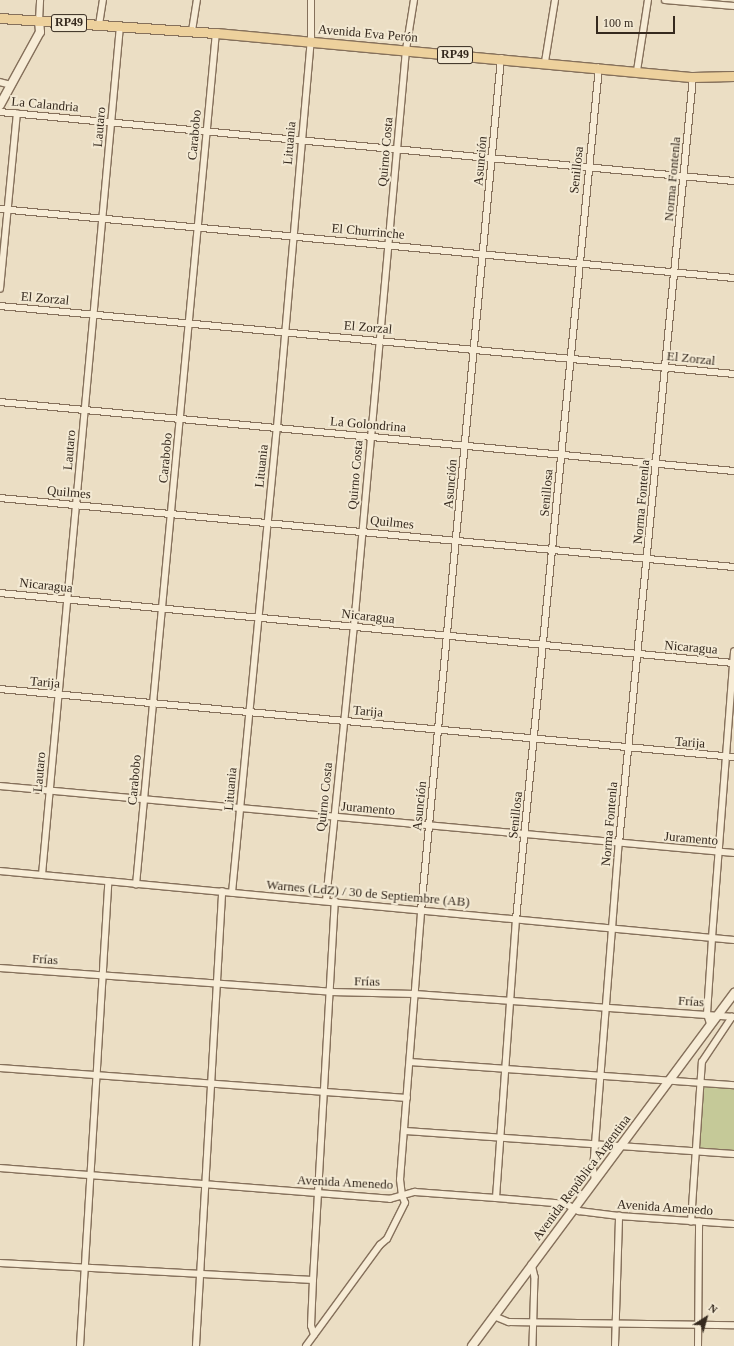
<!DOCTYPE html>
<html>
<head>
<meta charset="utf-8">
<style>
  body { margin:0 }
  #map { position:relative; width:734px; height:1346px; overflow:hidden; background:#ebdec4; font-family:Georgia,serif }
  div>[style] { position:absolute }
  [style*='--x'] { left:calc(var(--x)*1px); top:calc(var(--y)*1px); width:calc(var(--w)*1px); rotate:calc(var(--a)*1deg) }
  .green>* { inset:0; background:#c5c998 }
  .roads { filter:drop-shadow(1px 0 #85705b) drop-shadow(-1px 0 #85705b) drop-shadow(0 1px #85705b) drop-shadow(0 -1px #85705b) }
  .street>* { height:5.5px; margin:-2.75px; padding:0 2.75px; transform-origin:2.75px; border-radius:2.75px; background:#f7ecd6 }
  .secondary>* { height:8px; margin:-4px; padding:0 4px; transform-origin:4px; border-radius:4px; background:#f7ecd6 }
  .primary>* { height:9px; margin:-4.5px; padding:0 4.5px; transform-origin:4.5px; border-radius:4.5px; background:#edd19d }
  span { translate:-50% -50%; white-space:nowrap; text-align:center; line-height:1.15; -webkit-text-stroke:4px #f3e9d3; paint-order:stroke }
  .shield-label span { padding:1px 3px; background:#f3e9d3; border:1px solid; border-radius:3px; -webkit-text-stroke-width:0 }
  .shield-label { font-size:12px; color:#35291e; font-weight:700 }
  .street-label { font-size:13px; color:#35291e }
  .north { position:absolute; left:686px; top:1298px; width:40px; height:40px; -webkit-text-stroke:3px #f3e9d3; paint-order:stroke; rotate:37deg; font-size:11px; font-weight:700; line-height:16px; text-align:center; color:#35291e }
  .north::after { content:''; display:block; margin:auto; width:14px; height:18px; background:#35291e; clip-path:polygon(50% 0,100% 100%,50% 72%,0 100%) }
  .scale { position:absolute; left:596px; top:16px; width:79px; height:18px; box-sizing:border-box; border:2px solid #35291e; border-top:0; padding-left:5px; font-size:12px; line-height:14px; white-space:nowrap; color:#35291e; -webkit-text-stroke:3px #f3e9d3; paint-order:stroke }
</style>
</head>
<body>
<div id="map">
  <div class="green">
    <i style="clip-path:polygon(704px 1087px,734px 1089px,734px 1152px,699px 1149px)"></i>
  </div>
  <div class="roads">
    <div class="street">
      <i style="--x:665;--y:0;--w:69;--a:5"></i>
      <i style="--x:39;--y:21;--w:21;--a:-87"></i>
      <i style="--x:99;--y:25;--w:25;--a:-81"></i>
      <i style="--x:192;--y:31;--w:31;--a:-81"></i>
      <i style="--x:545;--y:62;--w:63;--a:-80.8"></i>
      <i style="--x:637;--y:71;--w:72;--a:-81.2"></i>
      <i style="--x:0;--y:82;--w:11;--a:15"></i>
      <i style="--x:0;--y:112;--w:737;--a:5.37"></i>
      <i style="--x:0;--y:209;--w:737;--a:5.37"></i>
      <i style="--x:0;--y:289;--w:176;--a:-84.5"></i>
      <i style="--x:0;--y:306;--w:737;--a:5.29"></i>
      <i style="--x:0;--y:402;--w:737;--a:5.37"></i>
      <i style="--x:0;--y:498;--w:737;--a:5.37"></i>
      <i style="--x:0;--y:593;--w:737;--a:5.45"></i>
      <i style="--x:0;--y:689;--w:737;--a:5.29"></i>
      <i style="--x:0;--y:786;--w:737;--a:5.22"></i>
      <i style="--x:0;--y:871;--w:737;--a:5.37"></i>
      <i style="--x:42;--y:875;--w:853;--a:-84.75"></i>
      <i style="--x:136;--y:885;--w:856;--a:-84.64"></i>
      <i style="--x:232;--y:893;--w:468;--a:-84.5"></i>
      <i style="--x:277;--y:427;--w:391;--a:-85"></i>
      <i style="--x:311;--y:37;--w:37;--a:-90"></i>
      <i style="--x:326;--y:901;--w:276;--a:-84.2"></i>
      <i style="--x:354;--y:626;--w:578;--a:-84.84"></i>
      <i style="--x:406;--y:50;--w:51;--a:-80.9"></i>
      <i style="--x:0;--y:968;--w:332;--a:4.1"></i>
      <i style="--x:331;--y:992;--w:84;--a:1.4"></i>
      <i style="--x:415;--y:994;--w:320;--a:4.1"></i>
      <i style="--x:710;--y:1024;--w:10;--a:-107"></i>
      <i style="--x:707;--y:1014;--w:76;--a:-86.2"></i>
      <i style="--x:712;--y:938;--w:287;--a:-85.6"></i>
      <i style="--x:410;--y:1062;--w:325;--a:4.1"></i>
      <i style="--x:0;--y:1068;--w:408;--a:4.2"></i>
      <i style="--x:405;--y:1131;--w:330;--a:4"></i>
      <i style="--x:0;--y:1168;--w:391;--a:4.5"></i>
      <i style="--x:390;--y:1199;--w:26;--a:-16"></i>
      <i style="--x:415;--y:1192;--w:81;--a:4.2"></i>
      <i style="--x:496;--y:1198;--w:70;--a:4.9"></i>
      <i style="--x:566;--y:1204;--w:15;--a:28"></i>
      <i style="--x:579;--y:1211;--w:40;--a:7.1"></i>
      <i style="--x:619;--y:1216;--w:115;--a:4"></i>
      <i style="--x:595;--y:1180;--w:10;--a:-101"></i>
      <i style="--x:593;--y:1170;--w:328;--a:-85.5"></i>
      <i style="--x:619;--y:843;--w:770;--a:-84.48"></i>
      <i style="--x:496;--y:1198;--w:279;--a:-85.9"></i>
      <i style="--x:516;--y:920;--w:856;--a:-84.44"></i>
      <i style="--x:691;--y:1222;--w:160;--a:-86.1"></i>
      <i style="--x:702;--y:1062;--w:54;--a:-56.3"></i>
      <i style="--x:0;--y:1263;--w:313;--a:3.1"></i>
      <i style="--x:532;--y:1264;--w:13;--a:77"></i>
      <i style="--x:535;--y:1277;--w:69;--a:91.7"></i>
      <i style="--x:494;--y:1316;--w:16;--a:22"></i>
      <i style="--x:509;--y:1322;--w:225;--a:0.8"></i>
      <i style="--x:314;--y:1335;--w:9;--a:-108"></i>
      <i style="--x:311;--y:1326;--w:46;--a:-87.5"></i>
      <i style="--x:313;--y:1280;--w:379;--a:-86.7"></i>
      <i style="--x:80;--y:1346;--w:465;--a:-86.5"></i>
      <i style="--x:196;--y:1346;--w:455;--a:-86.7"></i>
      <i style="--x:306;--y:1346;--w:125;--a:-53.8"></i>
      <i style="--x:380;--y:1245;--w:9;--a:-41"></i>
      <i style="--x:387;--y:1239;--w:40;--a:-63.4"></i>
      <i style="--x:405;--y:1203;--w:8;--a:-113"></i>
      <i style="--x:402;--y:1196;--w:16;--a:-97"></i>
      <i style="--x:400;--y:1180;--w:270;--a:-85.5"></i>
      <i style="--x:421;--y:911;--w:856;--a:-84.64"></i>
      <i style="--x:615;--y:1346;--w:130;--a:-88.2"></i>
      <i style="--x:698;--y:1346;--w:124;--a:-89.5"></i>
    </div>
    <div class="secondary">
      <i style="--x:0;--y:105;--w:83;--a:-61.3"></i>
      <i style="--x:40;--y:32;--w:11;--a:-95"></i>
      <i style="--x:472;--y:1346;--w:440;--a:-53.4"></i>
    </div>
    <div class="primary">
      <i style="--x:0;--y:18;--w:217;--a:4"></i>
      <i style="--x:216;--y:33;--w:479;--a:5.3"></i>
      <i style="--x:693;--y:77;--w:41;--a:-1.4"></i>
    </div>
  </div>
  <div class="shield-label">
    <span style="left:69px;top:23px">RP49</span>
    <span style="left:455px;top:55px">RP49</span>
  </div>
  <div class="street-label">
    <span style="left:368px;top:34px;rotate:5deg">Avenida Eva Perón</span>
    <span style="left:45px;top:105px;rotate:5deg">La Calandria</span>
    <span style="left:100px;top:127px;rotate:-85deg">Lautaro</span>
    <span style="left:195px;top:135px;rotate:-85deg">Carabobo</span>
    <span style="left:290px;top:143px;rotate:-85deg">Lituania</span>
    <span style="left:386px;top:152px;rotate:-85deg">Quirno Costa</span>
    <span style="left:481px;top:161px;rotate:-85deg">Asunción</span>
    <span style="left:577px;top:170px;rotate:-84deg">Senillosa</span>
    <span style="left:673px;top:179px;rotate:-85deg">Norma Fontenla</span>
    <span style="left:368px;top:232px;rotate:5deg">El Churrinche</span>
    <span style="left:45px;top:299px;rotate:5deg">El Zorzal</span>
    <span style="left:368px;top:328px;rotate:5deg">El Zorzal</span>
    <span style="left:691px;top:359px;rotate:6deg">El Zorzal</span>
    <span style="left:368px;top:425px;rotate:5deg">La Golondrina</span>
    <span style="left:70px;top:450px;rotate:-85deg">Lautaro</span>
    <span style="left:166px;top:458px;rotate:-85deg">Carabobo</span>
    <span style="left:262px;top:466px;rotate:-84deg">Lituania</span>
    <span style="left:356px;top:475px;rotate:-85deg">Quirno Costa</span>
    <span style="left:451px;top:484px;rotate:-85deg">Asunción</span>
    <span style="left:69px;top:493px;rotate:5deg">Quilmes</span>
    <span style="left:547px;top:493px;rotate:-85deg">Senillosa</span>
    <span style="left:642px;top:502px;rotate:-85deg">Norma Fontenla</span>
    <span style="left:392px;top:523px;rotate:6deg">Quilmes</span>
    <span style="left:46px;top:586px;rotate:6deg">Nicaragua</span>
    <span style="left:368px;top:617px;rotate:6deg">Nicaragua</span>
    <span style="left:691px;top:648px;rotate:5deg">Nicaragua</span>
    <span style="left:45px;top:683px;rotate:5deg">Tarija</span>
    <span style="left:368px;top:712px;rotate:5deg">Tarija</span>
    <span style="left:690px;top:743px;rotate:4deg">Tarija</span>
    <span style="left:40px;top:772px;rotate:-85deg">Lautaro</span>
    <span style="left:135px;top:780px;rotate:-85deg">Carabobo</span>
    <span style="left:231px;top:789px;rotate:-85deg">Lituania</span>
    <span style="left:325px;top:797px;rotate:-84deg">Quirno Costa</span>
    <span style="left:420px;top:806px;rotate:-84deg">Asunción</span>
    <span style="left:368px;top:809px;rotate:5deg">Juramento</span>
    <span style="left:516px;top:815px;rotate:-84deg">Senillosa</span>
    <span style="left:610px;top:824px;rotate:-85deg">Norma Fontenla</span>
    <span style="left:691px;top:839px;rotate:5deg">Juramento</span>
    <span style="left:368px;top:894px;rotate:5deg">Warnes (LdZ) / 30 de Septiembre (AB)</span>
    <span style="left:45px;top:960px;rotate:4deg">Frías</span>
    <span style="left:367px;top:982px;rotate:1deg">Frías</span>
    <span style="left:691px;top:1002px;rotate:4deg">Frías</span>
    <span style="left:582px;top:1178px;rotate:-53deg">Avenida República Argentina</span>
    <span style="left:345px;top:1183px;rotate:3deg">Avenida Amenedo</span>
    <span style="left:665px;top:1208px;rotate:4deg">Avenida Amenedo</span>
  </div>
  <div class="north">N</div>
  <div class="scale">100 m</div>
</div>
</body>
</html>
